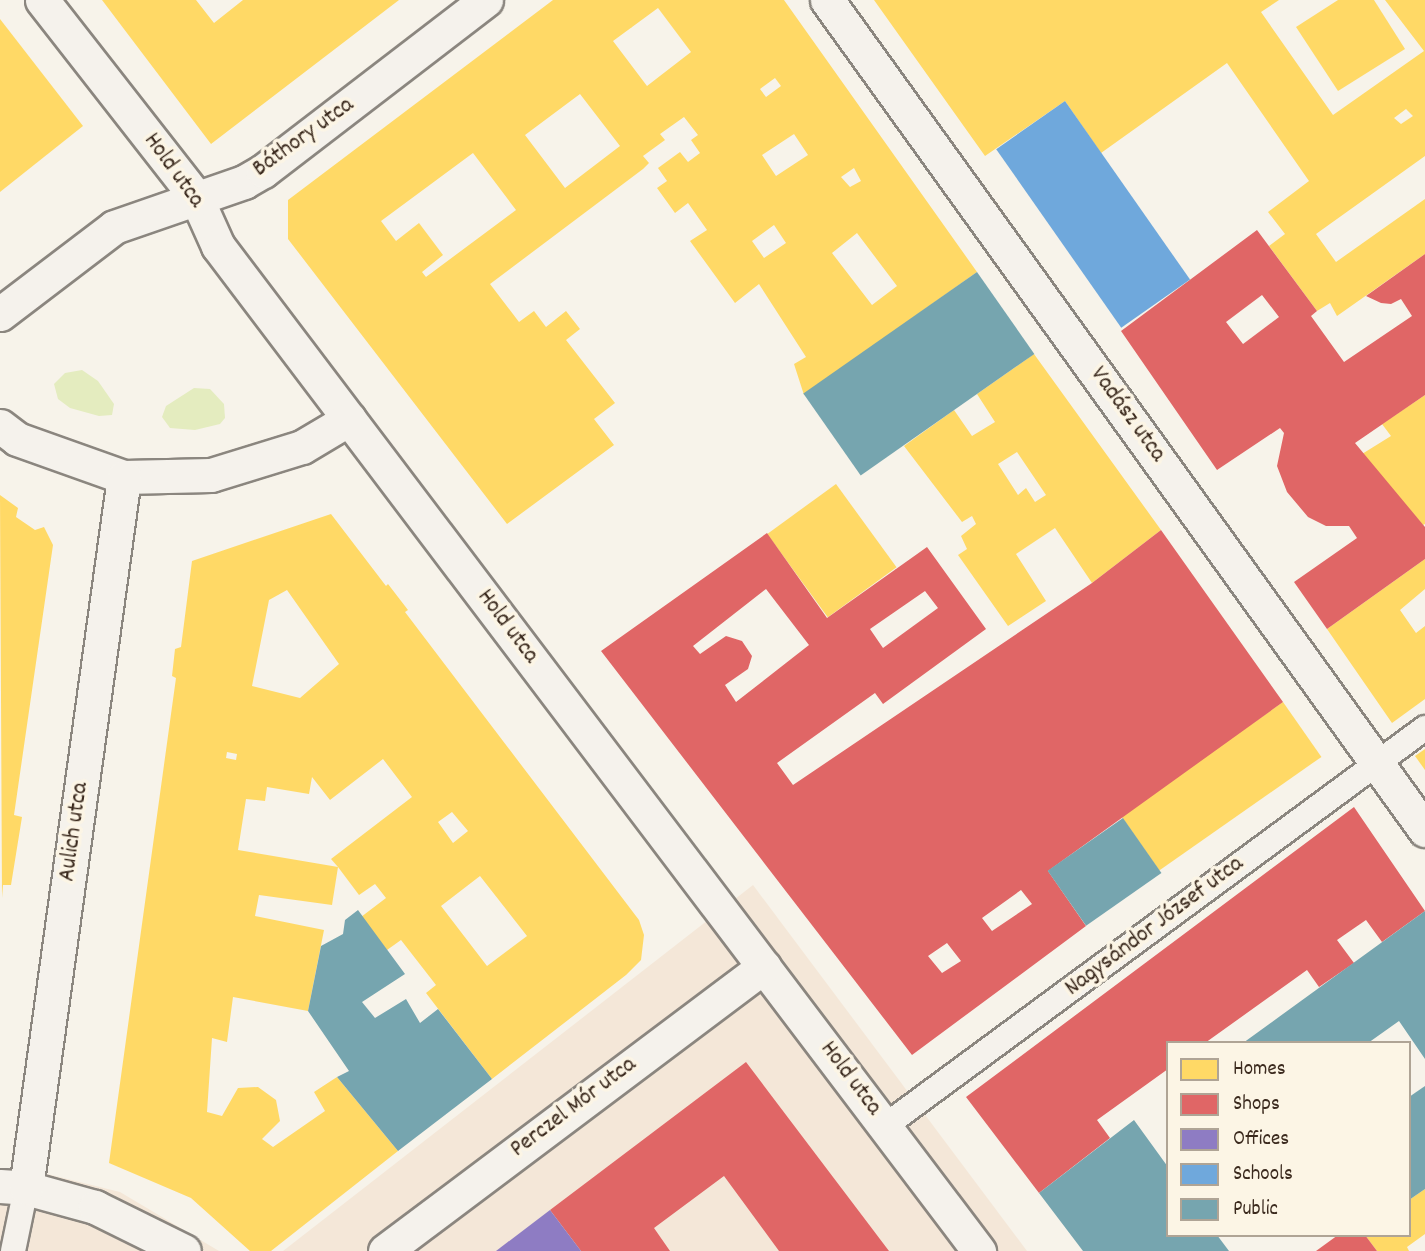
<!DOCTYPE html>
<html>
<head>
<meta charset="utf-8">
<style>
  body { margin:0 }
  #map { position:relative; width:1425px; height:1251px; overflow:hidden; background:#f7f3ea; font-family:Dekko,sans-serif }
  div>[style] { position:absolute }
  [style*='--x'] { left:calc(var(--x)*1px); top:calc(var(--y)*1px); width:calc(var(--w)*1px); rotate:calc(var(--a)*1deg) }
  .built>* { inset:0; background:#f4e7d8 }
  .green>* { inset:0; background:#e4ecbf }
  .homes>* { inset:0; background:#ffd966; transform-origin:0 0 }
  .shops>* { inset:0; background:#e06666 }
  .offices>* { inset:0; background:#8e7cc3 }
  .schools>* { inset:0; background:#6fa8dc; transform-origin:0 0 }
  .public>* { inset:0; background:#76a5af; transform-origin:0 0 }
  .roads { filter:drop-shadow(2px 0 #8b867f) drop-shadow(-2px 0 #8b867f) drop-shadow(0 2px #8b867f) drop-shadow(0 -2px #8b867f) }
  .pedestrian>* { height:24px; margin:-12px; padding:0 12px; transform-origin:12px; border-radius:12px; background:#f5f2ec }
  .minor>* { height:33px; margin:-16.5px; padding:0 16.5px; transform-origin:16.5px; border-radius:16.5px; background:#f5f2ec }
  span { translate:-50% -50%; white-space:nowrap; text-align:center; line-height:1.15; -webkit-text-stroke:7px #fcf5e5; paint-order:stroke }
  .street-label { font-size:24px; color:#3b2a1e }
  .legend { position:absolute; left:1166px; top:1041px; width:245px; height:196px; box-sizing:border-box; background:#fcf5e5; border:2px solid #afa495; margin:0; padding:9px 12px; list-style:none; font-size:21px; color:#3b2a1e }
  .legend li { display:flex; align-items:center; gap:14px; height:35px }
  .legend b { width:35px; border:2px solid #afa495 }
</style>
</head>
<body>
<div id="map">
  <div class="built">
    <i style="clip-path:polygon(753px 885px,1027px 1251px,283px 1251px)"></i>
    <i style="clip-path:polygon(0 1171px,43px 1173px,120px 1192px,219px 1251px,0 1251px)"></i>
  </div>
  <div class="green">
    <i style="clip-path:polygon(82px 370px,98px 381px,114px 404px,112px 415px,99px 416px,70px 408px,58px 399px,54px 384px,65px 373px)"></i>
    <i style="clip-path:polygon(194px 388px,210px 389px,224px 404px,225px 418px,220px 424px,195px 430px,170px 428px,162px 417px,166px 406px)"></i>
  </div>
  <div class="homes">
    <i style="clip-path:polygon(102px 0,196px 0,214px 23px,243px 0,399px 0,211px 144px)"></i>
    <i style="clip-path:polygon(evenodd,553px 0,784px 0,977px 272px,804px 395px,794px 364px,806px 357px,759px 284px,735px 303px,690px 241px,707px 230px,688px 203px,675px 213px,657px 188px,667px 181px,658px 168px,680px 152px,688px 162px,700px 153px,691px 140px,698px 135px,684px 117px,660px 134px,665px 140px,643px 156px,649px 163px,643px 169px,490px 284px,519px 322px,534px 311px,546px 327px,566px 311px,580px 329px,566px 340px,615px 403px,594px 419px,614px 445px,507px 524px,288px 239px,288px 200px,553px 0,658px 8px,691px 52px,647px 86px,613px 41px,658px 8px,553px 0,775px 78px,781px 86px,766px 97px,760px 89px,775px 78px,553px 0,580px 94px,620px 146px,565px 188px,525px 135px,580px 94px,553px 0,794px 134px,808px 155px,776px 176px,762px 155px,794px 134px,553px 0,473px 153px,516px 210px,426px 277px,422px 272px,443px 255px,419px 223px,396px 241px,381px 221px,473px 153px,553px 0,854px 168px,861px 181px,850px 187px,841px 177px,854px 168px,553px 0,774px 225px,786px 243px,764px 258px,752px 241px,774px 225px,553px 0,857px 233px,897px 286px,872px 305px,832px 253px,857px 233px)"></i>
    <i style="clip-path:polygon(evenodd,874px 0,1279px 0,1261px 12px,1333px 115px,1424px 51px,1385px 0,1425px 0,1425px 156px,1316px 234px,1336px 262px,1425px 199px,1425px 254px,1337px 316px,1330px 303px,1317px 311px,1269px 246px,1285px 234px,1268px 212px,1309px 181px,1227px 63px,1101px 153px,1065px 101px,985px 156px,874px 0,1406px 109px,1413px 116px,1401px 124px,1394px 118px,1406px 109px)"></i>
    <i style="clip-path:polygon(1338px 0,1374px 0,1405px 49px,1338px 91px,1296px 27px)"></i>
    <i style="clip-path:polygon(0 19px,83px 126px,0 192px)"></i>
    <i style="clip-path:polygon(evenodd,1034px 354px,1161px 530px,1092px 583px,1055px 528px,1016px 554px,1046px 601px,1008px 626px,958px 555px,967px 549px,961px 536px,976px 524px,972px 516px,962px 522px,904px 446px,954px 410px,972px 436px,995px 422px,977px 394px,1034px 354px,1017px 452px,1046px 495px,1035px 502px,1026px 488px,1018px 495px,998px 464px,1017px 452px)"></i>
    <i style="clip-path:polygon(1425px 395px,1425px 524px,1423px 525px,1362px 454px,1391px 436px,1382px 424px)"></i>
    <i style="left:836px;top:484px;width:103px;height:85px;rotate:54deg"></i>
    <i style="clip-path:polygon(0 495px,18px 508px,16px 517px,35px 530px,44px 527px,53px 545px,14px 815px,22px 817px,11px 885px,3px 885px,2px 898px)"></i>
    <i style="clip-path:polygon(evenodd,331px 514px,386px 586px,388px 584px,408px 610px,405px 612px,639px 920px,644px 935px,641px 960px,626px 975px,492px 1079px,426px 993px,436px 985px,401px 940px,387px 950px,361px 917px,386px 898px,375px 884px,359px 895px,338px 867px,331px 859px,412px 797px,383px 759px,330px 800px,312px 777px,309px 794px,267px 787px,265px 801px,246px 799px,238px 850px,338px 867px,332px 905px,259px 895px,255px 916px,324px 930px,308px 1011px,233px 997px,227px 1042px,212px 1038px,207px 1112px,222px 1116px,238px 1088px,258px 1087px,276px 1100px,280px 1121px,262px 1139px,273px 1147px,325px 1111px,314px 1092px,337px 1077px,398px 1151px,271px 1251px,250px 1251px,191px 1198px,109px 1163px,176px 678px,172px 676px,175px 649px,181px 647px,192px 561px,331px 514px,287px 590px,339px 664px,300px 698px,252px 686px,269px 600px,287px 590px,331px 514px,227px 752px,237px 754px,236px 760px,226px 758px,227px 752px,331px 514px,452px 812px,468px 831px,453px 843px,438px 822px,452px 812px,331px 514px,480px 876px,527px 936px,487px 966px,441px 906px,480px 876px)"></i>
    <i style="clip-path:polygon(1425px 559px,1425px 589px,1400px 610px,1416px 633px,1425px 626px,1425px 699px,1392px 723px,1327px 629px)"></i>
    <i style="left:1283px;top:702px;width:67px;height:198px;rotate:55deg"></i>
    <i style="clip-path:polygon(1425px 749px,1425px 770px,1415px 756px)"></i>
    <i style="clip-path:polygon(1425px 1189px,1425px 1234px,1407px 1247px,1409px 1251px,1377px 1251px,1365px 1235px,1409px 1235px,1409px 1200px)"></i>
  </div>
  <div class="shops">
    <i style="clip-path:polygon(evenodd,1257px 230px,1317px 311px,1311px 316px,1344px 362px,1412px 316px,1401px 299px,1391px 304px,1381px 303px,1366px 296px,1425px 254px,1425px 395px,1355px 443px,1425px 527px,1425px 559px,1327px 629px,1294px 582px,1357px 538px,1349px 526px,1326px 526px,1308px 517px,1287px 492px,1277px 466px,1284px 433px,1280px 428px,1217px 470px,1121px 331px,1257px 230px,1262px 295px,1279px 317px,1243px 344px,1226px 322px,1262px 295px)"></i>
    <i style="clip-path:polygon(evenodd,1161px 530px,1283px 702px,1048px 871px,1086px 926px,912px 1055px,601px 651px,767px 533px,827px 618px,927px 547px,986px 629px,883px 704px,875px 693px,777px 763px,793px 785px,1092px 583px,1161px 530px,766px 589px,809px 645px,736px 702px,725px 685px,748px 669px,752px 656px,742px 641px,726px 636px,700px 654px,693px 646px,766px 589px,1161px 530px,925px 591px,938px 608px,883px 648px,870px 629px,925px 591px,1161px 530px,1021px 890px,1032px 904px,992px 931px,982px 918px,1021px 890px,1161px 530px,947px 943px,961px 961px,942px 973px,928px 956px,947px 943px)"></i>
    <i style="clip-path:polygon(1354px 807px,1425px 911px,1382px 942px,1366px 920px,1337px 940px,1354px 963px,1319px 987px,1307px 970px,1205px 1043px,1168px 1043px,1168px 1069px,1097px 1120px,1110px 1138px,1039px 1193px,966px 1097px)"></i>
    <i style="clip-path:polygon(746px 1062px,889px 1251px,779px 1251px,724px 1176px,654px 1228px,670px 1251px,581px 1251px,550px 1210px)"></i>
    <i style="clip-path:polygon(1338px 1235px,1365px 1235px,1377px 1251px,1316px 1251px)"></i>
  </div>
  <div class="offices">
    <i style="clip-path:polygon(550px 1210px,581px 1251px,496px 1251px)"></i>
  </div>
  <div class="schools">
    <i style="left:1065px;top:101px;width:218px;height:84px;rotate:55deg"></i>
  </div>
  <div class="public">
    <i style="left:977px;top:272px;width:100px;height:212px;rotate:55deg"></i>
    <i style="left:1123px;top:818px;width:67px;height:92px;rotate:55deg"></i>
    <i style="clip-path:polygon(358px 910px,405px 974px,362px 1002px,375px 1018px,406px 999px,420px 1023px,438px 1009px,492px 1079px,398px 1151px,337px 1077px,349px 1071px,308px 1011px,321px 946px,343px 934px,345px 920px)"></i>
    <i style="clip-path:polygon(1425px 911px,1425px 1059px,1399px 1021px,1368px 1043px,1243px 1043px)"></i>
    <i style="clip-path:polygon(1425px 1086px,1425px 1189px,1409px 1200px,1409px 1097px)"></i>
    <i style="clip-path:polygon(1134px 1120px,1168px 1167px,1168px 1235px,1217px 1235px,1229px 1251px,1083px 1251px,1039px 1193px)"></i>
  </div>
  <div class="roads">
    <div class="pedestrian">
      <i style="--x:885;--y:1126;--w:671;--a:-36.39"></i>
      <i style="--x:13;--y:1251;--w:64;--a:-78.3"></i>
    </div>
    <div class="minor">
      <i style="--x:42;--y:0;--w:250;--a:52"></i>
      <i style="--x:196;--y:197;--w:54;--a:65.8"></i>
      <i style="--x:218;--y:246;--w:1261;--a:52.87"></i>
      <i style="--x:827;--y:0;--w:1023;--a:54.23"></i>
      <i style="--x:0;--y:314;--w:143;--a:-37.3"></i>
      <i style="--x:114;--y:227;--w:138;--a:-19.1"></i>
      <i style="--x:244;--y:182;--w:22;--a:-30"></i>
      <i style="--x:263;--y:171;--w:281;--a:-37.5"></i>
      <i style="--x:0;--y:426;--w:21;--a:37"></i>
      <i style="--x:17;--y:439;--w:114;--a:19.6"></i>
      <i style="--x:124;--y:477;--w:87;--a:-1.3"></i>
      <i style="--x:211;--y:475;--w:95;--a:-17.1"></i>
      <i style="--x:302;--y:447;--w:55;--a:-30.8"></i>
      <i style="--x:0;--y:1186;--w:26;--a:4"></i>
      <i style="--x:26;--y:1188;--w:72;--a:15.4"></i>
      <i style="--x:95;--y:1207;--w:99;--a:26.3"></i>
      <i style="--x:26;--y:1188;--w:718;--a:-82.15"></i>
      <i style="--x:385;--y:1251;--w:474;--a:-36.9"></i>
    </div>
  </div>
  <div class="street-label">
    <span style="left:304px;top:138px;rotate:-36deg">Báthory utca</span>
    <span style="left:173px;top:171px;rotate:54deg">Hold utca</span>
    <span style="left:1127px;top:415px;rotate:54deg">Vadász utca</span>
    <span style="left:507px;top:627px;rotate:53deg">Hold utca</span>
    <span style="left:75px;top:832px;rotate:-82deg">Aulich utca</span>
    <span style="left:1155px;top:927px;rotate:-37deg">Nagysándor József utca</span>
    <span style="left:850px;top:1079px;rotate:53deg">Hold utca</span>
    <span style="left:574px;top:1108px;rotate:-37deg">Perczel Mór utca</span>
  </div>
  <ul class="legend">
  <li><b style="height:19px;background:#ffd966"></b>Homes</li>
  <li><b style="height:19px;background:#e06666"></b>Shops</li>
  <li><b style="height:19px;background:#8e7cc3"></b>Offices</li>
  <li><b style="height:19px;background:#6fa8dc"></b>Schools</li>
  <li><b style="height:19px;background:#76a5af"></b>Public</li>
  </ul>
</div>
</body>
</html>
